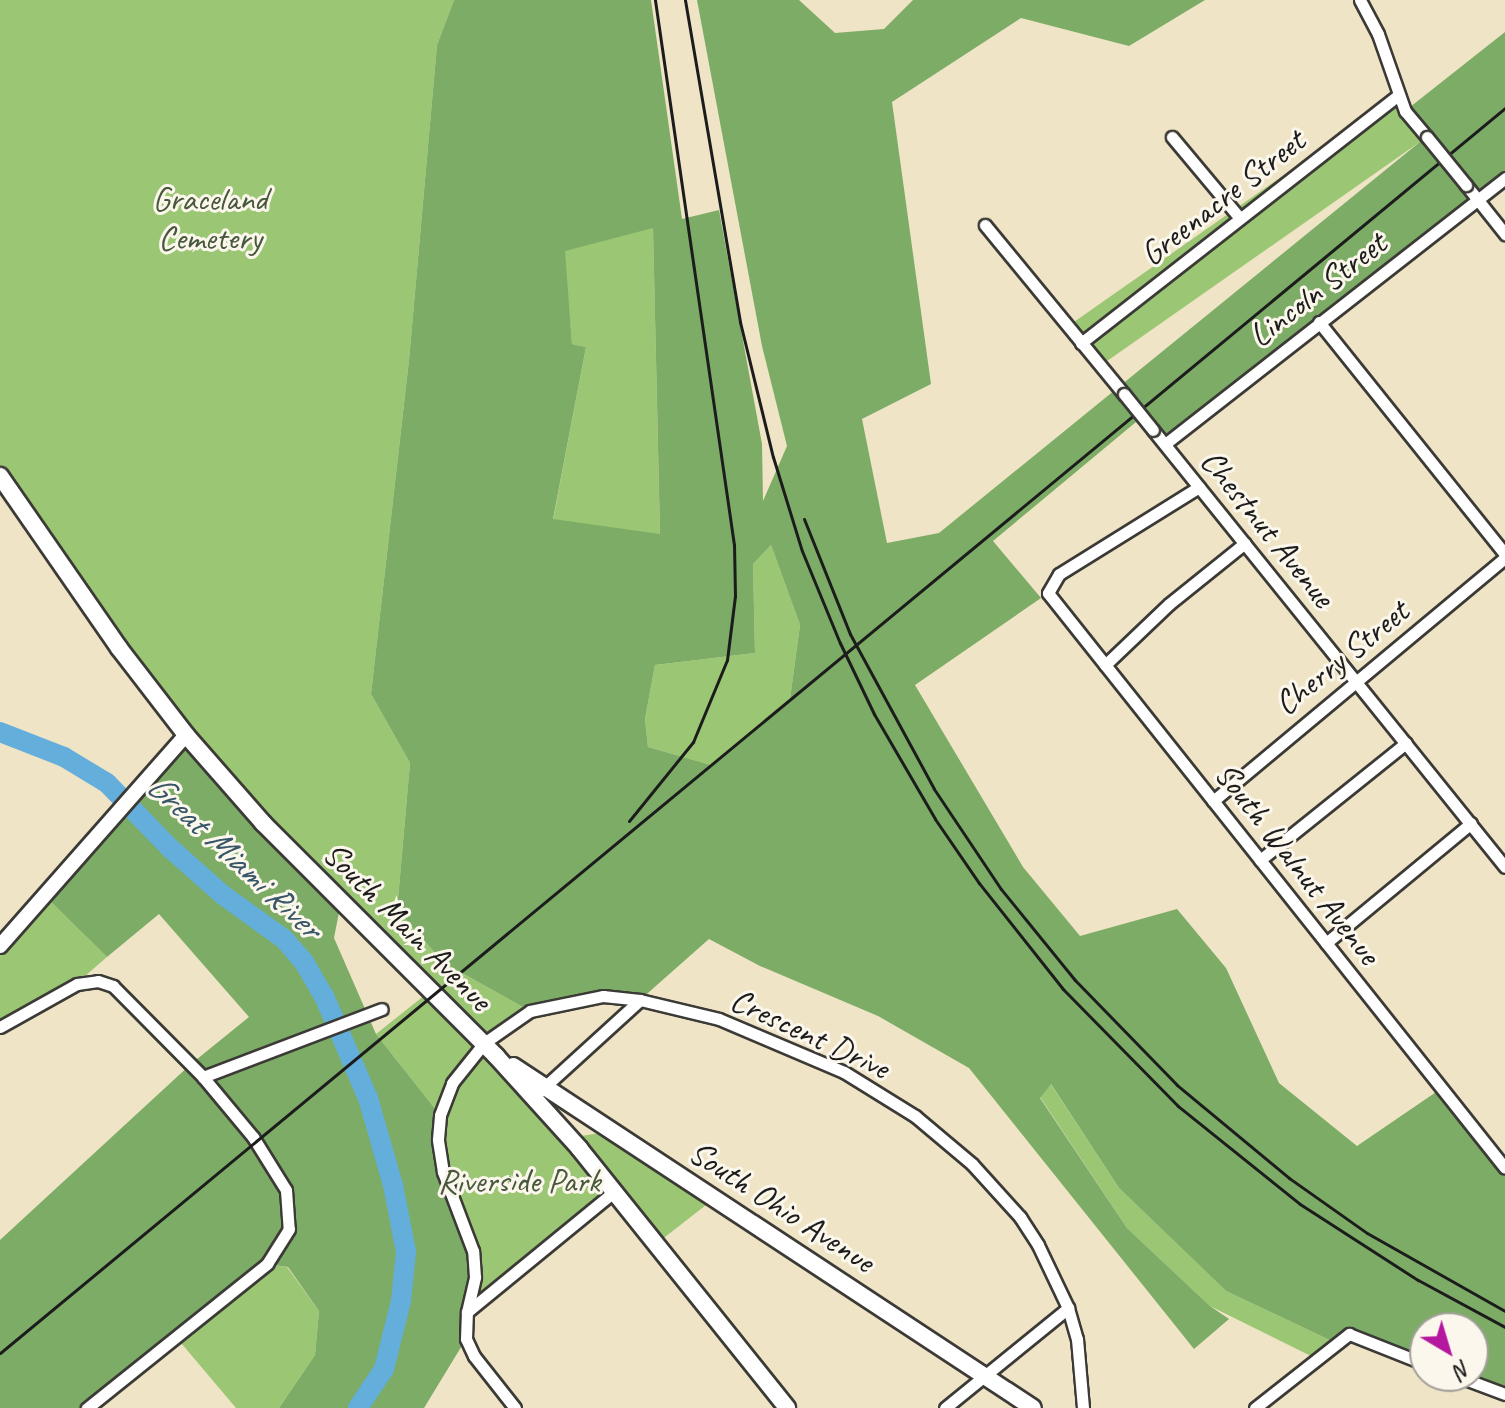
<!DOCTYPE html>
<html>
<head>
<meta charset="utf-8">
<style>
  body { margin:0 }
  #map { position:relative; width:1505px; height:1408px; overflow:hidden; background:#efe4c6; font-family:Caveat,sans-serif }
  div>[style] { position:absolute }
  [style*='--x'] { left:calc(var(--x)*1px); top:calc(var(--y)*1px); width:calc(var(--w)*1px); rotate:calc(var(--a)*1deg) }
  .green>* { inset:0; background:#9bc774; transform-origin:0 0 }
  .forest>* { inset:0; background:#7cac66 }
  .river>* { height:20px; margin:-10px; padding:0 10px; transform-origin:10px; border-radius:10px; background:#64aedc }
  .roads { filter:drop-shadow(2px 0 #3c3a36) drop-shadow(-2px 0 #3c3a36) drop-shadow(0 2px #3c3a36) drop-shadow(0 -2px #3c3a36) }
  .minor>* { height:11px; margin:-5.5px; padding:0 5.5px; transform-origin:5.5px; border-radius:5.5px; background:#fff }
  .tertiary>* { height:14px; margin:-7px; padding:0 7px; transform-origin:7px; border-radius:7px; background:#fff }
  .secondary>* { height:16px; margin:-8px; padding:0 8px; transform-origin:8px; border-radius:8px; background:#fff }
  .rail>* { height:3px; margin:-1.5px; padding:0 1.5px; transform-origin:1.5px; border-radius:1.5px; background:#1c1c1c }
  .bridges { filter:drop-shadow(2px 0 #3c3a36) drop-shadow(-2px 0 #3c3a36) drop-shadow(0 2px #3c3a36) drop-shadow(0 -2px #3c3a36) }
  .minor-bridge>* { height:11px; margin:-5.5px; padding:0 5.5px; transform-origin:5.5px; border-radius:5.5px; background:#fff }
  span { translate:-50% -50%; white-space:nowrap; text-align:center; line-height:1.15; -webkit-text-stroke:6px #fbf7ec; paint-order:stroke }
  .street-label { font-size:34px; color:#1c1c1c }
  .park-label { font-size:34px; color:#48583b }
  .water-label { font-size:36px; color:#395669; font-style:italic }
  .north { position:absolute; left:1409px; top:1312px; width:80px; height:80px; box-sizing:border-box; background:#fbf7ec; border:2px solid #a29f99; border-radius:50%; rotate:142deg; font-size:22px; font-weight:700; line-height:32px; text-align:center; color:#1c1c1c }
  .north::after { content:''; display:block; margin:auto; width:28px; height:36px; background:#b5179e; clip-path:polygon(50% 0,100% 100%,50% 72%,0 100%) }
</style>
</head>
<body>
<div id="map">
  <div class="green">
    <i style="clip-path:polygon(0 0,454px 0,437px 45px,409px 360px,371px 694px,410px 763px,397px 910px,444px 963px,530px 1011px,484px 1043px,579px 1146px,581px 1136px,600px 1133px,635px 1157px,662px 1163px,715px 1198px,656px 1244px,615px 1192px,467px 1312px,443px 1172px,440px 1115px,376px 1034px,430px 991px,186px 735px,0 476px)"></i>
    <i style="left:1398px;top:95px;width:51px;height:403px;rotate:55deg"></i>
    <i style="clip-path:polygon(653px 227px,660px 535px,553px 520px,586px 347px,572px 344px,564px 250px)"></i>
    <i style="clip-path:polygon(771px 545px,800px 625px,790px 699px,711px 765px,648px 747px,645px 719px,655px 665px,755px 653px,753px 564px)"></i>
    <i style="clip-path:polygon(45px 896px,107px 957px,85px 976px,0 1023px,0 946px)"></i>
    <i style="clip-path:polygon(1050px 1083px,1119px 1188px,1226px 1291px,1336px 1343px,1317px 1359px,1210px 1306px,1127px 1228px,1040px 1097px)"></i>
    <i style="clip-path:polygon(267px 1264px,287px 1267px,319px 1311px,315px 1355px,279px 1408px,236px 1408px,176px 1337px)"></i>
  </div>
  <div class="forest">
    <i style="clip-path:polygon(evenodd,454px 0,651px 0,682px 219px,719px 210px,762px 444px,763px 501px,787px 446px,762px 346px,697px 0,799px 0,835px 33px,884px 29px,913px 0,1205px 0,1129px 46px,1021px 18px,892px 102px,931px 384px,862px 419px,887px 543px,939px 533px,1426px 137px,1405px 111px,1505px 32px,1505px 178px,1165px 444px,1142px 417px,993px 541px,1041px 598px,915px 685px,1023px 867px,1080px 936px,1177px 909px,1226px 968px,1279px 1083px,1357px 1146px,1442px 1088px,1505px 1168px,1505px 1394px,1457px 1376px,1473px 1376px,1473px 1328px,1425px 1328px,1425px 1364px,1349px 1334px,1336px 1343px,1226px 1291px,1119px 1188px,1051px 1084px,1040px 1098px,1127px 1228px,1210px 1306px,1229px 1319px,1194px 1349px,969px 1068px,878px 1016px,760px 966px,709px 939px,640px 1000px,603px 996px,530px 1011px,444px 963px,397px 910px,410px 763px,371px 694px,409px 360px,437px 45px,454px 0,653px 228px,660px 534px,553px 519px,586px 347px,572px 344px,565px 251px,653px 228px,454px 0,771px 545px,800px 625px,790px 699px,711px 765px,648px 747px,645px 719px,655px 665px,755px 653px,753px 564px,771px 545px)"></i>
    <i style="clip-path:polygon(186px 735px,341px 902px,334px 938px,376px 1034px,440px 1115px,438px 1139px,473px 1251px,466px 1339px,424px 1408px,279px 1408px,315px 1355px,319px 1311px,288px 1267px,267px 1264px,87px 1408px,0 1408px,0 1240px,191px 1064px,249px 1017px,159px 914px,107px 957px,45px 896px)"></i>
  </div>
  <div class="river">
    <i style="--x:0;--y:732;--w:69;--a:21.3"></i>
    <i style="--x:64;--y:757;--w:50;--a:31.2"></i>
    <i style="--x:107;--y:783;--w:91;--a:45.9"></i>
    <i style="--x:170;--y:848;--w:71;--a:41.6"></i>
    <i style="--x:223;--y:895;--w:75;--a:35.8"></i>
    <i style="--x:284;--y:939;--w:30;--a:49"></i>
    <i style="--x:304;--y:962;--w:39;--a:60"></i>
    <i style="--x:324;--y:996;--w:111;--a:66.7"></i>
    <i style="--x:368;--y:1098;--w:91;--a:74"></i>
    <i style="--x:393;--y:1185;--w:68;--a:79"></i>
    <i style="--x:406;--y:1252;--w:49;--a:95.8"></i>
    <i style="--x:401;--y:1301;--w:70;--a:104"></i>
    <i style="--x:384;--y:1369;--w:47;--a:123.7"></i>
  </div>
  <div class="roads">
    <div class="minor">
      <i style="--x:1360;--y:0;--w:38;--a:62"></i>
      <i style="--x:1378;--y:34;--w:82;--a:70.7"></i>
      <i style="--x:1405;--y:111;--w:34;--a:50"></i>
      <i style="--x:1172;--y:137;--w:104;--a:50.1"></i>
      <i style="--x:1466;--y:185;--w:63;--a:51.5"></i>
      <i style="--x:985;--y:225;--w:219;--a:50.6"></i>
      <i style="--x:1319;--y:322;--w:297;--a:51.3"></i>
      <i style="--x:1081;--y:343;--w:402;--a:-38"></i>
      <i style="--x:1153;--y:430;--w:561;--a:51.15"></i>
      <i style="--x:1165;--y:444;--w:432;--a:-38"></i>
      <i style="--x:1199;--y:487;--w:165;--a:148.1"></i>
      <i style="--x:1059;--y:574;--w:22;--a:120"></i>
      <i style="--x:1048;--y:593;--w:734;--a:51.52"></i>
      <i style="--x:1105;--y:665;--w:88;--a:-43.6"></i>
      <i style="--x:1169;--y:604;--w:97;--a:-38.8"></i>
      <i style="--x:1213;--y:801;--w:380;--a:-39.8"></i>
      <i style="--x:1260;--y:860;--w:187;--a:-38.7"></i>
      <i style="--x:1326;--y:943;--w:188;--a:-39.6"></i>
      <i style="--x:0;--y:1027;--w:88;--a:-29.2"></i>
      <i style="--x:77;--y:984;--w:21;--a:-8"></i>
      <i style="--x:98;--y:981;--w:16;--a:18"></i>
      <i style="--x:113;--y:986;--w:128;--a:45.3"></i>
      <i style="--x:203;--y:1077;--w:78;--a:50.2"></i>
      <i style="--x:253;--y:1137;--w:62;--a:58.1"></i>
      <i style="--x:286;--y:1190;--w:39;--a:86"></i>
      <i style="--x:289;--y:1229;--w:41;--a:122.2"></i>
      <i style="--x:267;--y:1264;--w:231;--a:141.3"></i>
      <i style="--x:203;--y:1077;--w:191;--a:-20.8"></i>
      <i style="--x:540;--y:1091;--w:135;--a:-42.3"></i>
      <i style="--x:467;--y:1312;--w:191;--a:-39.3"></i>
      <i style="--x:1457;--y:1376;--w:51;--a:20.6"></i>
      <i style="--x:515;--y:1408;--w:66;--a:-128.3"></i>
      <i style="--x:474;--y:1356;--w:19;--a:-115"></i>
      <i style="--x:466;--y:1339;--w:27;--a:-88"></i>
      <i style="--x:467;--y:1312;--w:36;--a:-77"></i>
      <i style="--x:475;--y:1277;--w:26;--a:-94"></i>
      <i style="--x:473;--y:1251;--w:85;--a:-110.8"></i>
      <i style="--x:443;--y:1172;--w:33;--a:-99"></i>
      <i style="--x:438;--y:1139;--w:24;--a:-85"></i>
      <i style="--x:440;--y:1115;--w:34;--a:-69"></i>
      <i style="--x:452;--y:1083;--w:51;--a:-51.3"></i>
      <i style="--x:484;--y:1043;--w:56;--a:-34.8"></i>
      <i style="--x:530;--y:1011;--w:75;--a:-11.6"></i>
      <i style="--x:603;--y:996;--w:37;--a:6"></i>
      <i style="--x:640;--y:1000;--w:81;--a:13.5"></i>
      <i style="--x:719;--y:1019;--w:136;--a:23"></i>
      <i style="--x:844;--y:1072;--w:84;--a:31.8"></i>
      <i style="--x:915;--y:1116;--w:75;--a:40.1"></i>
      <i style="--x:972;--y:1164;--w:72;--a:47.8"></i>
      <i style="--x:1020;--y:1217;--w:33;--a:57"></i>
      <i style="--x:1038;--y:1245;--w:70;--a:64.5"></i>
      <i style="--x:1068;--y:1308;--w:32;--a:74"></i>
      <i style="--x:1077;--y:1339;--w:69;--a:85"></i>
      <i style="--x:945;--y:1408;--w:159;--a:-39.1"></i>
      <i style="--x:1255;--y:1408;--w:120;--a:-38.2"></i>
      <i style="--x:1349;--y:1334;--w:82;--a:21.5"></i>
    </div>
    <div class="tertiary">
      <i style="--x:0;--y:946;--w:281;--a:-48.6"></i>
    </div>
    <div class="secondary">
      <i style="--x:0;--y:476;--w:209;--a:55.3"></i>
      <i style="--x:119;--y:648;--w:110;--a:52.4"></i>
      <i style="--x:186;--y:735;--w:117;--a:48.8"></i>
      <i style="--x:263;--y:823;--w:330;--a:45"></i>
      <i style="--x:496;--y:1056;--w:124;--a:47.9"></i>
      <i style="--x:579;--y:1148;--w:333;--a:51.3"></i>
      <i style="--x:513;--y:1066;--w:622;--a:33.33"></i>
    </div>
  </div>
  <div class="rail">
    <i style="--x:685;--y:0;--w:327;--a:80.3"></i>
    <i style="--x:740;--y:322;--w:139;--a:76.3"></i>
    <i style="--x:773;--y:457;--w:98;--a:72.9"></i>
    <i style="--x:802;--y:551;--w:100;--a:67.6"></i>
    <i style="--x:840;--y:643;--w:79;--a:64.4"></i>
    <i style="--x:874;--y:714;--w:121;--a:59.8"></i>
    <i style="--x:935;--y:819;--w:78;--a:55.5"></i>
    <i style="--x:979;--y:883;--w:135;--a:51.6"></i>
    <i style="--x:1063;--y:989;--w:164;--a:45.5"></i>
    <i style="--x:1178;--y:1106;--w:156;--a:38.8"></i>
    <i style="--x:1300;--y:1204;--w:140;--a:32.8"></i>
    <i style="--x:1418;--y:1280;--w:99;--a:28.4"></i>
    <i style="--x:804;--y:519;--w:124;--a:68.2"></i>
    <i style="--x:850;--y:634;--w:176;--a:61.5"></i>
    <i style="--x:934;--y:789;--w:120;--a:56.2"></i>
    <i style="--x:1001;--y:889;--w:117;--a:50.9"></i>
    <i style="--x:1075;--y:980;--w:146;--a:45.8"></i>
    <i style="--x:1177;--y:1085;--w:146;--a:39.7"></i>
    <i style="--x:1289;--y:1178;--w:95;--a:35.2"></i>
    <i style="--x:1367;--y:1233;--w:159;--a:29.5"></i>
    <i style="--x:629;--y:821;--w:102;--a:-51"></i>
    <i style="--x:693;--y:742;--w:89;--a:-67.5"></i>
    <i style="--x:727;--y:660;--w:64;--a:-82.9"></i>
    <i style="--x:735;--y:596;--w:51;--a:-91.1"></i>
    <i style="--x:734;--y:545;--w:551;--a:-98.25"></i>
    <i style="--x:0;--y:1353;--w:1953;--a:-39.6"></i>
  </div>
  <div class="bridges">
    <div class="minor-bridge">
      <i style="--x:1427;--y:137;--w:62;--a:50.9"></i>
      <i style="--x:1124;--y:394;--w:46;--a:51.1"></i>
    </div>
  </div>
  <div class="street-label">
    <span style="left:1222px;top:197px;rotate:-38deg">Greenacre Street</span>
    <span style="left:1317px;top:289px;rotate:-38deg">Lincoln Street</span>
    <span style="left:1268px;top:528px;rotate:51deg">Chestnut Avenue</span>
    <span style="left:1341px;top:657px;rotate:-39deg">Cherry Street</span>
    <span style="left:1298px;top:863px;rotate:52deg">South Walnut Avenue</span>
    <span style="left:408px;top:926px;rotate:45deg">South Main Avenue</span>
    <span style="left:810px;top:1033px;rotate:25deg">Crescent Drive</span>
    <span style="left:782px;top:1206px;rotate:33deg">South Ohio Avenue</span>
  </div>
  <div class="park-label">
    <span style="left:210px;top:218px">Graceland<br>Cemetery</span>
    <span style="left:519px;top:1181px">Riverside Park</span>
  </div>
  <div class="water-label">
    <span style="left:234px;top:856px;rotate:43deg">Great Miami River</span>
  </div>
  <div class="north">N</div>
</div>
</body>
</html>
